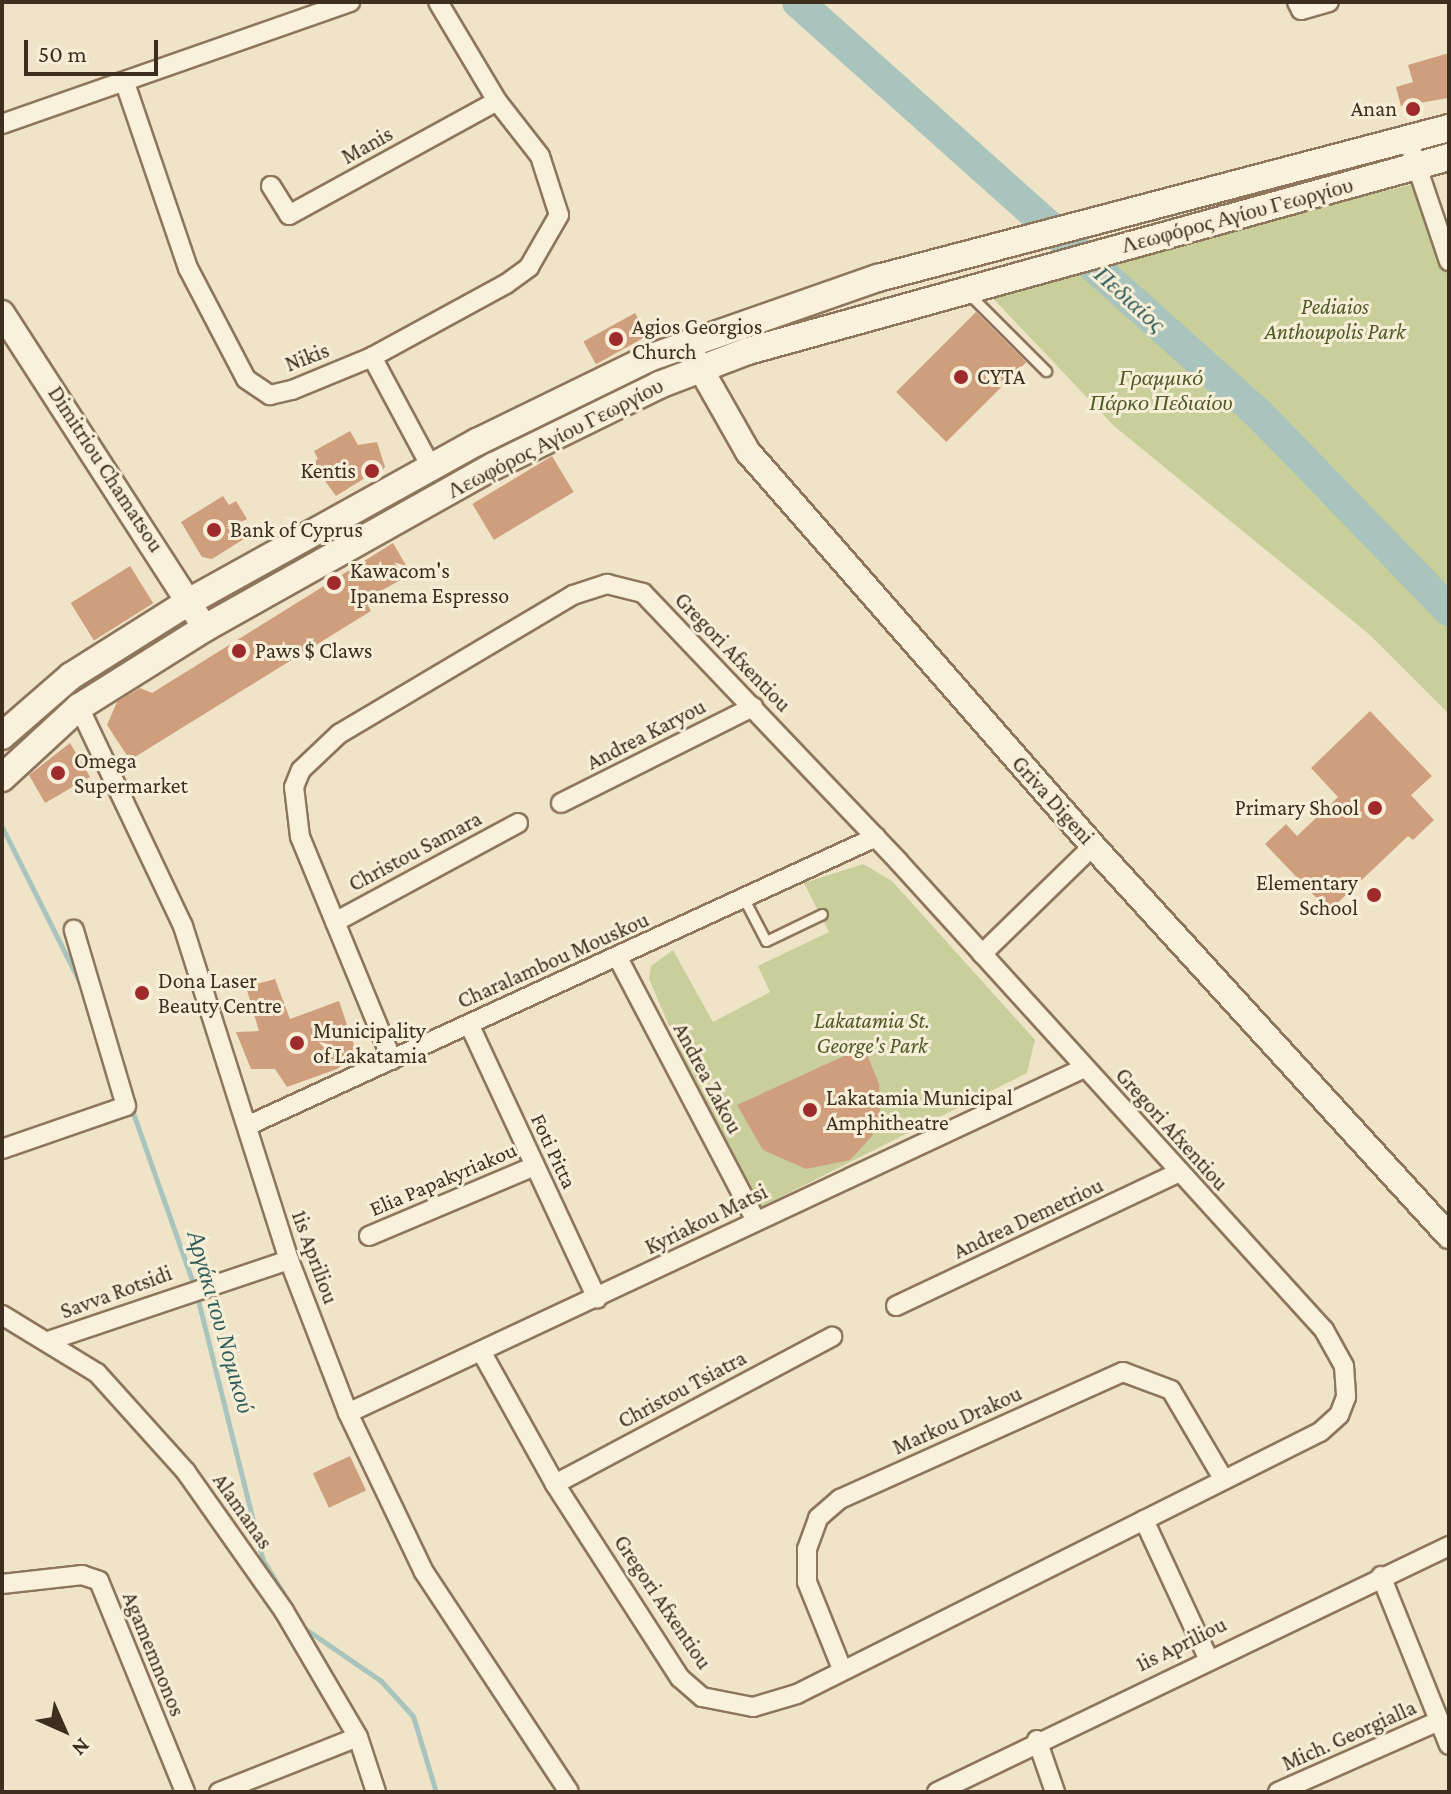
<!DOCTYPE html>
<html>
<head>
<meta charset="utf-8">
<style>
  body { margin:0 }
  #map { position:relative; width:1451px; height:1794px; overflow:hidden; background:#f0e4c8; font-family:"Crimson Pro",serif }
  div>[style] { position:absolute }
  [style*='--x'] { left:calc(var(--x)*1px); top:calc(var(--y)*1px); width:calc(var(--w)*1px); rotate:calc(var(--a)*1deg) }
  .green>* { inset:0; background:#c9cf9b }
  .stream>* { height:5px; margin:-2.5px; padding:0 2.5px; transform-origin:2.5px; border-radius:2.5px; background:#a9c4bc }
  .river>* { height:32px; margin:-16px; padding:0 16px; transform-origin:16px; border-radius:16px; background:#a9c4bc }
  .building>* { inset:0; background:#cf9f7d; transform-origin:0 0 }
  .roads { filter:drop-shadow(2px 0 #8d765c) drop-shadow(-2px 0 #8d765c) drop-shadow(0 2px #8d765c) drop-shadow(0 -2px #8d765c) }
  .service>* { height:9px; margin:-4.5px; padding:0 4.5px; transform-origin:4.5px; border-radius:4.5px; background:#faf1dc }
  .minor>* { height:18px; margin:-9px; padding:0 9px; transform-origin:9px; border-radius:9px; background:#faf1dc }
  .tertiary>* { height:24px; margin:-12px; padding:0 12px; transform-origin:12px; border-radius:12px; background:#faf1dc }
  .secondary>* { height:26px; margin:-13px; padding:0 13px; transform-origin:13px; border-radius:13px; background:#faf1dc }
  .dots>* { width:22px; height:22px; translate:-50% -50%; box-sizing:border-box; border:4px solid #f7eed8; border-radius:50% }
  span { translate:-50% -50%; white-space:nowrap; text-align:center; line-height:1.15; -webkit-text-stroke:6px #f7eed8; paint-order:stroke }
  .poi-label { font-size:22px; color:#3d2e20 }
  .right { translate:-100% -50%; text-align:right }
  .left { translate:0 -50%; text-align:left }
  .street-label { font-size:22px; color:#3d2e20 }
  .park-label { font-size:22px; color:#4d5a26; font-style:italic }
  .water-label { font-size:24px; color:#2f5d5a; font-style:italic }
  .frame { position:absolute; inset:0; border:4px solid #3d2e20; pointer-events:none }
  .north { position:absolute; left:24px; top:1690px; width:80px; height:80px; -webkit-text-stroke:6px #f7eed8; paint-order:stroke; rotate:135deg; font-size:22px; font-weight:700; line-height:32px; text-align:center; color:#3d2e20 }
  .north::after { content:''; display:block; margin:auto; width:28px; height:36px; background:#3d2e20; clip-path:polygon(50% 0,100% 100%,50% 72%,0 100%) }
  .scale { position:absolute; left:24px; top:40px; width:134px; height:36px; box-sizing:border-box; border:4px solid #3d2e20; border-top:0; padding-left:10px; font-size:24px; line-height:28px; white-space:nowrap; color:#3d2e20; -webkit-text-stroke:6px #f7eed8; paint-order:stroke }
</style>
</head>
<body>
<div id="map">
  <div class="green">
    <i style="clip-path:polygon(1413px 184px,1449px 276px,1449px 714px,1370px 635px,1114px 426px,985px 290px)"></i>
    <i style="clip-path:polygon(863px 864px,892px 881px,1035px 1040px,1027px 1073px,759px 1208px,708px 1116px,649px 979px,651px 966px,673px 950px,713px 1022px,770px 992px,758px 966px,829px 932px,804px 883px)"></i>
  </div>
  <div class="stream">
    <i style="--x:2;--y:827;--w:179;--a:63.4"></i>
    <i style="--x:131;--y:1107;--w:190;--a:70.6"></i>
    <i style="--x:197;--y:1296;--w:272;--a:76"></i>
    <i style="--x:263;--y:1560;--w:54;--a:58.7"></i>
    <i style="--x:304;--y:1628;--w:93;--a:34.5"></i>
    <i style="--x:381;--y:1681;--w:47;--a:47.6"></i>
    <i style="--x:413;--y:1716;--w:79;--a:73.2"></i>
  </div>
  <div class="river">
    <i style="--x:798;--y:2;--w:618;--a:41.79"></i>
    <i style="--x:1259;--y:414;--w:273;--a:45.9"></i>
  </div>
  <div class="building">
    <i style="clip-path:polygon(1449px 53px,1449px 98px,1401px 106px,1396px 87px,1413px 82px,1408px 65px)"></i>
    <i style="left:976px;top:312px;width:71px;height:113px;rotate:45deg"></i>
    <i style="left:635px;top:313px;width:26px;height:59px;rotate:61deg"></i>
    <i style="clip-path:polygon(350px 431px,358px 445px,377px 442px,385px 467px,376px 479px,365px 478px,336px 496px,312px 463px,318px 459px,314px 451px)"></i>
    <i style="left:552px;top:456px;width:42px;height:93px;rotate:59deg"></i>
    <i style="clip-path:polygon(223px 496px,229px 505px,236px 501px,247px 519px,239px 523px,247px 537px,212px 559px,202px 557px,181px 522px)"></i>
    <i style="clip-path:polygon(393px 543px,411px 574px,365px 600px,371px 611px,130px 760px,107px 725px,117px 702px,140px 688px,152px 693px)"></i>
    <i style="left:130px;top:566px;width:44px;height:70px;rotate:58deg"></i>
    <i style="clip-path:polygon(1370px 711px,1432px 776px,1411px 795px,1434px 820px,1413px 840px,1408px 836px,1329px 911px,1265px 844px,1286px 824px,1297px 836px,1338px 797px,1311px 768px)"></i>
    <i style="clip-path:polygon(70px 743px,90px 777px,45px 803px,29px 775px)"></i>
    <i style="clip-path:polygon(275px 979px,290px 1019px,339px 1001px,357px 1054px,337px 1069px,287px 1087px,275px 1069px,251px 1069px,236px 1032px,259px 1031px,246px 987px)"></i>
    <i style="clip-path:polygon(864px 1047px,879px 1084px,880px 1114px,872px 1136px,850px 1160px,806px 1169px,763px 1150px,737px 1105px)"></i>
    <i style="left:350px;top:1456px;width:38px;height:41px;rotate:65deg"></i>
  </div>
  <div class="roads">
    <div class="service">
      <i style="--x:969;--y:294;--w:109;--a:45"></i>
      <i style="--x:744;--y:899;--w:47;--a:62.4"></i>
      <i style="--x:766;--y:941;--w:62;--a:-25.7"></i>
    </div>
    <div class="minor">
      <i style="--x:1297;--y:2;--w:9;--a:63"></i>
      <i style="--x:1301;--y:10;--w:29;--a:-16"></i>
      <i style="--x:125;--y:83;--w:195;--a:71.2"></i>
      <i style="--x:188;--y:268;--w:125;--a:62.4"></i>
      <i style="--x:246;--y:379;--w:29;--a:34"></i>
      <i style="--x:270;--y:395;--w:23;--a:-13"></i>
      <i style="--x:292;--y:390;--w:87;--a:-22.4"></i>
      <i style="--x:372;--y:357;--w:153;--a:-28.6"></i>
      <i style="--x:506;--y:284;--w:29;--a:-36"></i>
      <i style="--x:529;--y:267;--w:60;--a:-60"></i>
      <i style="--x:559;--y:215;--w:62;--a:-107.9"></i>
      <i style="--x:540;--y:156;--w:70;--a:-128"></i>
      <i style="--x:497;--y:101;--w:115;--a:-120.8"></i>
      <i style="--x:2;--y:124;--w:369;--a:-19.3"></i>
      <i style="--x:1408;--y:140;--w:128;--a:71.3"></i>
      <i style="--x:271;--y:186;--w:34;--a:58"></i>
      <i style="--x:289;--y:215;--w:237;--a:-28.7"></i>
      <i style="--x:372;--y:357;--w:125;--a:61.8"></i>
      <i style="--x:79;--y:707;--w:242;--a:64.6"></i>
      <i style="--x:183;--y:926;--w:350;--a:72.4"></i>
      <i style="--x:289;--y:1260;--w:164;--a:68.9"></i>
      <i style="--x:348;--y:1413;--w:176;--a:64.5"></i>
      <i style="--x:424;--y:1572;--w:263;--a:56.6"></i>
      <i style="--x:561;--y:803;--w:215;--a:-26.6"></i>
      <i style="--x:335;--y:922;--w:208;--a:-28.4"></i>
      <i style="--x:982;--y:954;--w:155;--a:-44.2"></i>
      <i style="--x:618;--y:958;--w:297;--a:62.3"></i>
      <i style="--x:469;--y:1024;--w:303;--a:65"></i>
      <i style="--x:392;--y:1060;--w:241;--a:-112.4"></i>
      <i style="--x:300;--y:837;--w:50;--a:-96.8"></i>
      <i style="--x:294;--y:787;--w:18;--a:-68"></i>
      <i style="--x:301;--y:770;--w:52;--a:-43.5"></i>
      <i style="--x:339;--y:734;--w:272;--a:-30.7"></i>
      <i style="--x:573;--y:595;--w:36;--a:-18"></i>
      <i style="--x:607;--y:584;--w:37;--a:14"></i>
      <i style="--x:643;--y:593;--w:370;--a:46.4"></i>
      <i style="--x:898;--y:861;--w:634;--a:47.75"></i>
      <i style="--x:1324;--y:1330;--w:41;--a:60.9"></i>
      <i style="--x:1344;--y:1366;--w:31;--a:86"></i>
      <i style="--x:1346;--y:1397;--w:19;--a:111"></i>
      <i style="--x:1339;--y:1415;--w:25;--a:138"></i>
      <i style="--x:1320;--y:1432;--w:585;--a:153.39"></i>
      <i style="--x:797;--y:1694;--w:46;--a:163.5"></i>
      <i style="--x:753;--y:1707;--w:52;--a:-168.9"></i>
      <i style="--x:702;--y:1697;--w:29;--a:-139"></i>
      <i style="--x:680;--y:1678;--w:231;--a:-122.8"></i>
      <i style="--x:555;--y:1484;--w:150;--a:-119.1"></i>
      <i style="--x:249;--y:1125;--w:690;--a:-24.67"></i>
      <i style="--x:2;--y:1149;--w:131;--a:-19.1"></i>
      <i style="--x:126;--y:1106;--w:184;--a:-106.5"></i>
      <i style="--x:369;--y:1236;--w:180;--a:-22.9"></i>
      <i style="--x:896;--y:1306;--w:314;--a:-25.3"></i>
      <i style="--x:2;--y:1315;--w:111;--a:31.4"></i>
      <i style="--x:97;--y:1373;--w:133;--a:48"></i>
      <i style="--x:186;--y:1472;--w:170;--a:54.8"></i>
      <i style="--x:284;--y:1611;--w:146;--a:59.6"></i>
      <i style="--x:358;--y:1737;--w:58;--a:71.9"></i>
      <i style="--x:51;--y:1340;--w:251;--a:-18.6"></i>
      <i style="--x:348;--y:1413;--w:813;--a:-25.11"></i>
      <i style="--x:555;--y:1484;--w:314;--a:-28"></i>
      <i style="--x:1144;--y:1520;--w:152;--a:65.1"></i>
      <i style="--x:1381;--y:1576;--w:182;--a:68.1"></i>
      <i style="--x:2;--y:1584;--w:81;--a:-6.4"></i>
      <i style="--x:82;--y:1575;--w:18;--a:19"></i>
      <i style="--x:99;--y:1581;--w:228;--a:67.8"></i>
      <i style="--x:842;--y:1669;--w:94;--a:-111.9"></i>
      <i style="--x:807;--y:1582;--w:33;--a:-90"></i>
      <i style="--x:807;--y:1549;--w:33;--a:-70"></i>
      <i style="--x:818;--y:1518;--w:29;--a:-41"></i>
      <i style="--x:840;--y:1499;--w:310;--a:-24.2"></i>
      <i style="--x:1123;--y:1372;--w:51;--a:20.6"></i>
      <i style="--x:1171;--y:1390;--w:104;--a:59.5"></i>
      <i style="--x:1037;--y:1740;--w:55;--a:70.9"></i>
      <i style="--x:219;--y:1792;--w:149;--a:-21.6"></i>
      <i style="--x:937;--y:1792;--w:568;--a:-25.66"></i>
      <i style="--x:1278;--y:1792;--w:176;--a:-23.8"></i>
    </div>
    <div class="tertiary">
      <i style="--x:2;--y:313;--w:375;--a:57.2"></i>
      <i style="--x:686;--y:343;--w:125;--a:60.4"></i>
      <i style="--x:748;--y:452;--w:524;--a:48.79"></i>
      <i style="--x:1093;--y:846;--w:528;--a:47.61"></i>
    </div>
    <div class="secondary">
      <i style="--x:2;--y:736;--w:91;--a:-41"></i>
      <i style="--x:71;--y:676;--w:141;--a:-32.2"></i>
      <i style="--x:190;--y:601;--w:328;--a:-29"></i>
      <i style="--x:477;--y:442;--w:191;--a:-26"></i>
      <i style="--x:649;--y:358;--w:243;--a:-19.3"></i>
      <i style="--x:878;--y:278;--w:590;--a:-14.72"></i>
      <i style="--x:2;--y:778;--w:105;--a:-42.7"></i>
      <i style="--x:79;--y:707;--w:149;--a:-32.1"></i>
      <i style="--x:205;--y:628;--w:331;--a:-29.3"></i>
      <i style="--x:494;--y:466;--w:184;--a:-26.1"></i>
      <i style="--x:659;--y:385;--w:95;--a:-20.9"></i>
      <i style="--x:748;--y:351;--w:727;--a:-15.47"></i>
    </div>
  </div>
  <div class="dots">
    <i style="left:1413px;top:109px;background:#9e2a2b"></i>
    <i style="left:616px;top:339px;background:#9e2a2b"></i>
    <i style="left:961px;top:377px;background:#9e2a2b"></i>
    <i style="left:372px;top:471px;background:#9e2a2b"></i>
    <i style="left:214px;top:530px;background:#9e2a2b"></i>
    <i style="left:334px;top:583px;background:#9e2a2b"></i>
    <i style="left:239px;top:651px;background:#9e2a2b"></i>
    <i style="left:58px;top:773px;background:#9e2a2b"></i>
    <i style="left:1375px;top:808px;background:#9e2a2b"></i>
    <i style="left:1374px;top:895px;background:#9e2a2b"></i>
    <i style="left:142px;top:993px;background:#9e2a2b"></i>
    <i style="left:297px;top:1043px;background:#9e2a2b"></i>
    <i style="left:810px;top:1110px;background:#9e2a2b"></i>
  </div>
  <div class="poi-label">
    <span class="right" style="left:1397px;top:109px">Anan</span>
    <span class="left" style="left:632px;top:339px">Agios Georgios<br>Church</span>
    <span class="left" style="left:977px;top:377px">CYTA</span>
    <span class="right" style="left:356px;top:471px">Kentis</span>
    <span class="left" style="left:230px;top:530px">Bank of Cyprus</span>
    <span class="left" style="left:350px;top:583px">Kawacom's<br>Ipanema Espresso</span>
    <span class="left" style="left:255px;top:651px">Paws $ Claws</span>
    <span class="left" style="left:74px;top:773px">Omega<br>Supermarket</span>
    <span class="right" style="left:1359px;top:808px">Primary Shool</span>
    <span class="right" style="left:1358px;top:895px">Elementary<br>School</span>
    <span class="left" style="left:158px;top:993px">Dona Laser<br>Beauty Centre</span>
    <span class="left" style="left:313px;top:1043px">Municipality<br>of Lakatamia</span>
    <span class="left" style="left:826px;top:1110px">Lakatamia Municipal<br>Amphitheatre</span>
  </div>
  <div class="street-label">
    <span style="left:367px;top:145px;rotate:-29deg">Manis</span>
    <span style="left:1237px;top:215px;rotate:-15deg">Λεωφόρος Αγίου Γεωργίου</span>
    <span style="left:307px;top:357px;rotate:-21deg">Nikis</span>
    <span style="left:555px;top:438px;rotate:-27deg">Λεωφόρος Αγίου Γεωργίου</span>
    <span style="left:106px;top:469px;rotate:57deg">Dimitriou Chamatsou</span>
    <span style="left:733px;top:652px;rotate:46deg">Gregori Afxentiou</span>
    <span style="left:646px;top:734px;rotate:-27deg">Andrea Karyou</span>
    <span style="left:1053px;top:800px;rotate:48deg">Griva Digeni</span>
    <span style="left:415px;top:851px;rotate:-28deg">Christou Samara</span>
    <span style="left:553px;top:960px;rotate:-24deg">Charalambou Mouskou</span>
    <span style="left:708px;top:1078px;rotate:62deg">Andrea Zakou</span>
    <span style="left:1172px;top:1129px;rotate:48deg">Gregori Afxentiou</span>
    <span style="left:554px;top:1151px;rotate:65deg">Foti Pitta</span>
    <span style="left:443px;top:1179px;rotate:-23deg">Elia Papakyriakou</span>
    <span style="left:1028px;top:1218px;rotate:-25deg">Andrea Demetriou</span>
    <span style="left:706px;top:1219px;rotate:-26deg">Kyriakou Matsi</span>
    <span style="left:315px;top:1257px;rotate:70deg">1is Apriliou</span>
    <span style="left:116px;top:1292px;rotate:-20deg">Savva Rotsidi</span>
    <span style="left:682px;top:1389px;rotate:-28deg">Christou Tsiatra</span>
    <span style="left:957px;top:1420px;rotate:-24deg">Markou Drakou</span>
    <span style="left:243px;top:1511px;rotate:55deg">Alamanas</span>
    <span style="left:663px;top:1602px;rotate:56deg">Gregori Afxentiou</span>
    <span style="left:1181px;top:1644px;rotate:-26deg">1is Apriliou</span>
    <span style="left:154px;top:1654px;rotate:68deg">Agamemnonos</span>
    <span style="left:1349px;top:1735px;rotate:-24deg">Mich. Georgialla</span>
  </div>
  <div class="park-label">
    <span style="left:1335px;top:319px">Pediaios<br>Anthoupolis Park</span>
    <span style="left:1161px;top:390px">Γραμμικό<br>Πάρκο Πεδιαίου</span>
    <span style="left:872px;top:1033px">Lakatamia St.<br>George's Park</span>
  </div>
  <div class="water-label">
    <span style="left:1130px;top:299px;rotate:42deg">Πεδιαίος</span>
    <span style="left:221px;top:1322px;rotate:74deg">Αργάκι του Νομικού</span>
  </div>
  <div class="frame"></div>
  <div class="north">N</div>
  <div class="scale">50 m</div>
</div>
</body>
</html>
